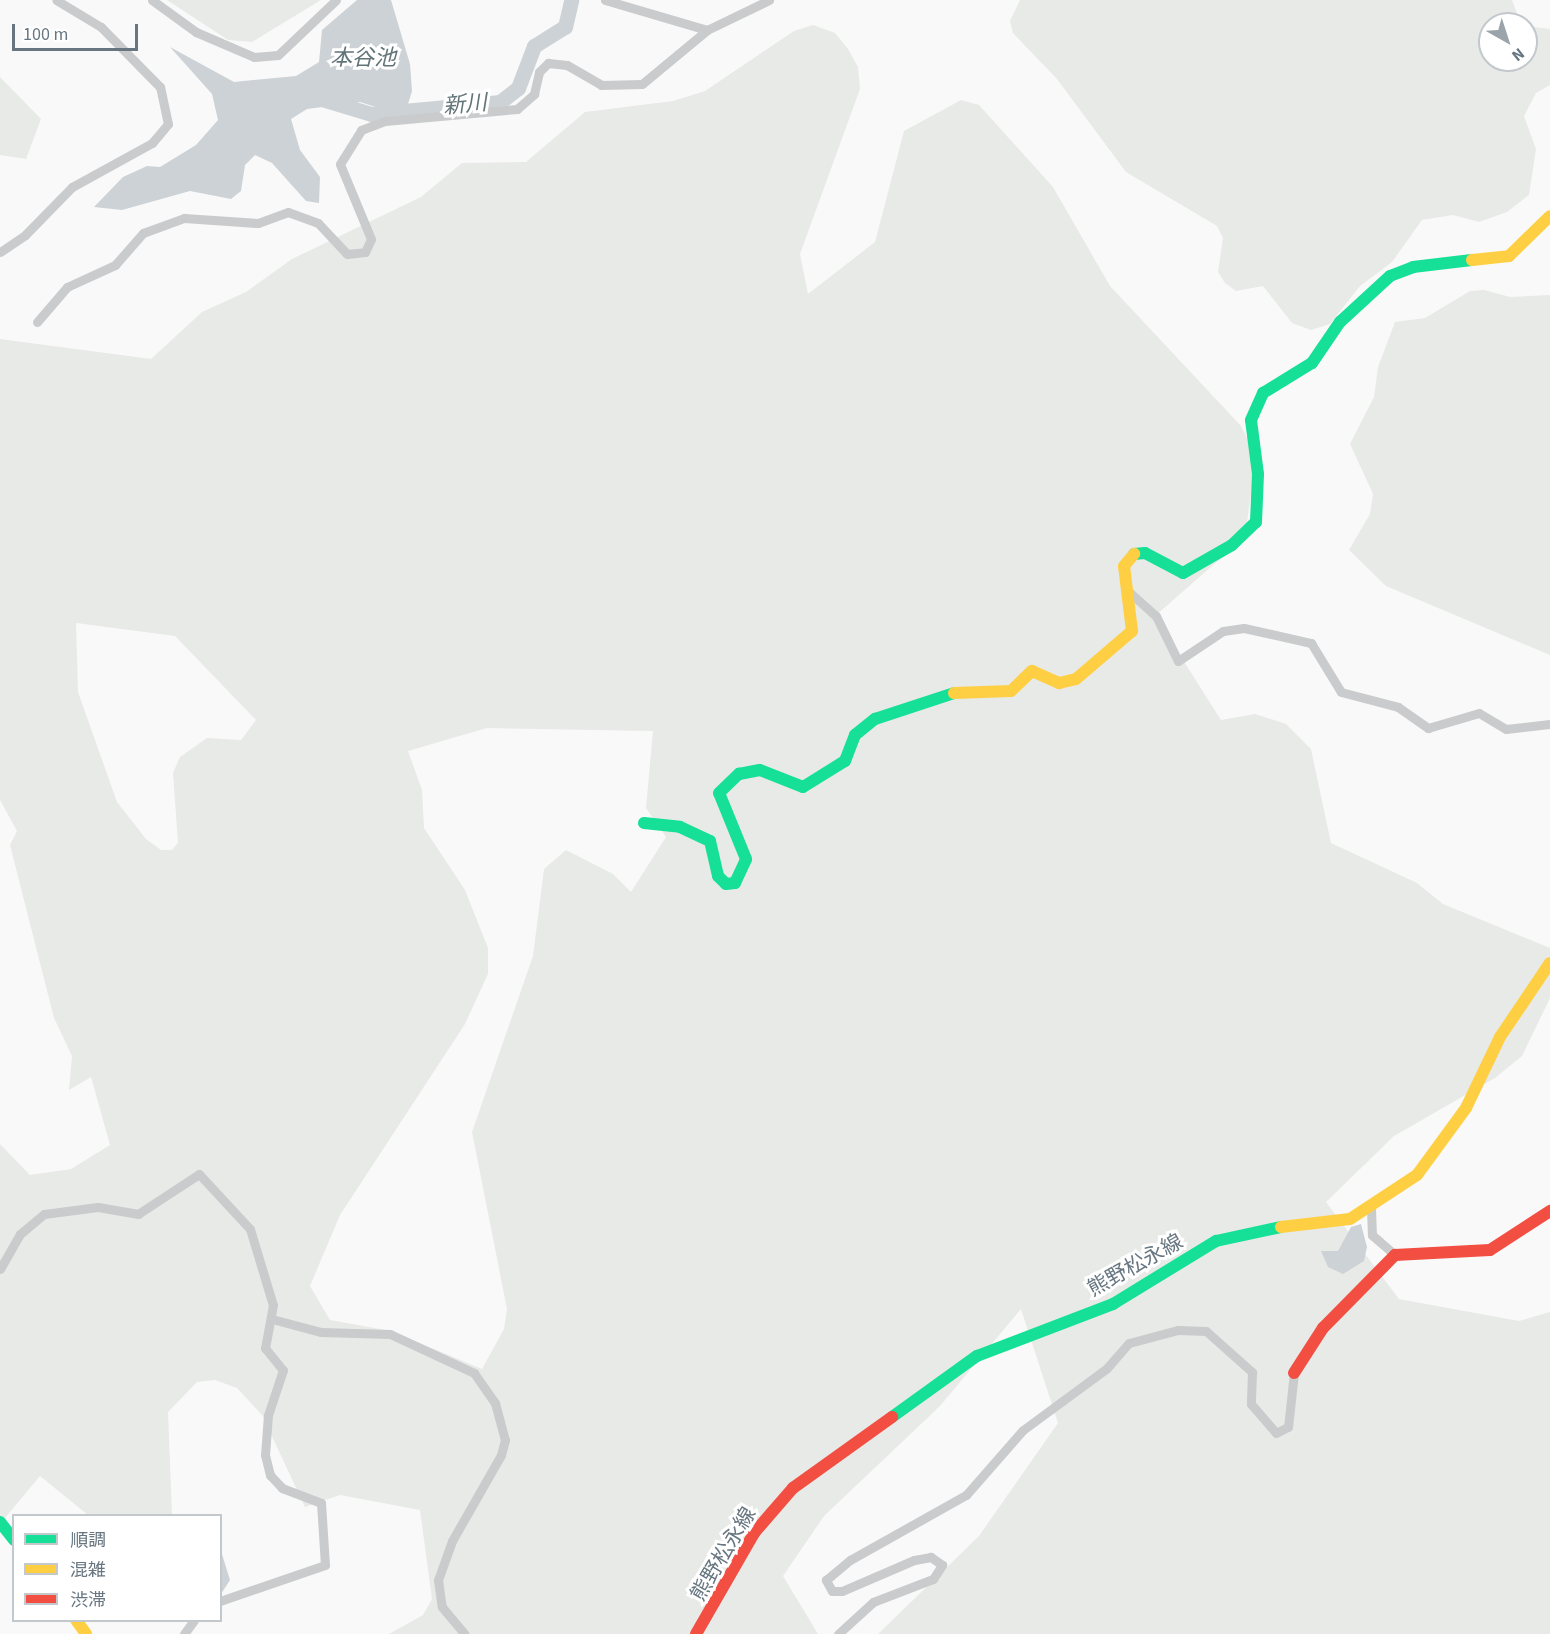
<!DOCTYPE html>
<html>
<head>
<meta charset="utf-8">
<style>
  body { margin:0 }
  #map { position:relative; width:1550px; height:1634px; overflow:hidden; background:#f9f9f9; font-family:"Source Sans 3","Noto Sans JP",sans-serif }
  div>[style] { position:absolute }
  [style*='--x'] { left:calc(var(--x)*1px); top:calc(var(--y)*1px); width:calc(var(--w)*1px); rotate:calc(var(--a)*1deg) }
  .green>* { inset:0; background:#e8eae7 }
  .water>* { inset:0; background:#ccd2d5 }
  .river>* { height:15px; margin:-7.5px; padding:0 7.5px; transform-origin:7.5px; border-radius:7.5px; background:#ccd2d5 }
  .street>* { height:9px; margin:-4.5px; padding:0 4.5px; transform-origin:4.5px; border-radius:4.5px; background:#cacbcc }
  .fast>* { height:12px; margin:-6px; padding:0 6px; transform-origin:6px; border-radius:6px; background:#16e098 }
  .slow>* { height:12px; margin:-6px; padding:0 6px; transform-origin:6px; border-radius:6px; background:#ffcf43 }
  .jam>* { height:12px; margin:-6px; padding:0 6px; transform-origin:6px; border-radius:6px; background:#f24e42 }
  span { translate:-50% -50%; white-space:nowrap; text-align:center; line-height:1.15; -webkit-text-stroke:6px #fff; paint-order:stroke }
  .street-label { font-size:21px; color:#677680 }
  .water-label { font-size:22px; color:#637479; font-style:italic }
  .legend { position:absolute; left:12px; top:1514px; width:210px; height:108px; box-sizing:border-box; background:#fff; border:2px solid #c2c8cc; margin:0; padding:8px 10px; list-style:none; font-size:18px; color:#677680 }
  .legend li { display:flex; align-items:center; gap:12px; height:30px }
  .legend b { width:30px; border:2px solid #c2c8cc }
  .north { position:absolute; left:1478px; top:12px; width:60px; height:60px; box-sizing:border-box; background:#fff; border:2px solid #c2c8cc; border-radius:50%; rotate:141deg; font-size:16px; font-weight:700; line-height:24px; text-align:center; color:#677680 }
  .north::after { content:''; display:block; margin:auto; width:21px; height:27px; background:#9aa4aa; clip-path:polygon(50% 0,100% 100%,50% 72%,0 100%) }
  .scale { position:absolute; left:12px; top:24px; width:126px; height:27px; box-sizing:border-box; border:3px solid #677680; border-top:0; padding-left:8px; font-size:18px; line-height:21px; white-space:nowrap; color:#677680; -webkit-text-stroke:4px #fff; paint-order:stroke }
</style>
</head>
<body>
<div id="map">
  <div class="green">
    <i style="clip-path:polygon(167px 0,321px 0,252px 42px,228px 40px)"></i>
    <i style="clip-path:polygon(1020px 0,1512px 0,1521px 24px,1490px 24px,1490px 60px,1526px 60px,1526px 26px,1550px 29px,1550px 85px,1536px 93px,1524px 116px,1536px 149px,1529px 195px,1507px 212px,1479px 222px,1453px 215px,1422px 220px,1392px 262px,1360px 286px,1330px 324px,1311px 330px,1292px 323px,1263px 286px,1236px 291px,1225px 283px,1218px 272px,1223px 238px,1217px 226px,1126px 172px,1057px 79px,1013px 33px,1010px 21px)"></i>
    <i style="clip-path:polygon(evenodd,813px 25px,835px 33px,848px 49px,858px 67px,860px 89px,800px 254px,808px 294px,875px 242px,904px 131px,961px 100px,979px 105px,1053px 187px,1110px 286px,1241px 426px,1256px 456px,1245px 537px,1155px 616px,1221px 720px,1255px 714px,1286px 724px,1311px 749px,1331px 843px,1417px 883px,1443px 904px,1550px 948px,1550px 998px,1522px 1056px,1495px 1078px,1394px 1136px,1326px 1202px,1399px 1299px,1519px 1321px,1550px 1312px,1550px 1634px,878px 1634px,979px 1536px,1058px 1423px,1021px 1309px,940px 1406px,824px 1516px,783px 1576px,818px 1634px,389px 1634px,423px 1615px,432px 1599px,420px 1510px,340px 1495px,305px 1507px,262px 1415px,237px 1388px,215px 1380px,197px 1382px,168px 1412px,172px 1515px,88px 1515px,40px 1476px,0 1524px,0 1144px,30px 1175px,71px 1169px,110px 1145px,91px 1077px,69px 1090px,72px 1056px,54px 1018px,10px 845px,17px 831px,0 800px,0 339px,151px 359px,202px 312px,246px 292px,292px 259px,421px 197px,462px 163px,526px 162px,585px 112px,673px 101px,705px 91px,794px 31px,813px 25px,76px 623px,175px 636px,256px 720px,241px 740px,207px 738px,180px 757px,173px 773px,178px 843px,172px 850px,161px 850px,146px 839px,117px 802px,78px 692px,76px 623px,813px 25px,487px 728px,653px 731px,646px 808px,666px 837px,631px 892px,613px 874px,566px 850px,544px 869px,533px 956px,472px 1132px,507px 1309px,504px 1329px,482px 1369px,391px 1331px,330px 1320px,310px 1286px,340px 1215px,465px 1024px,488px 974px,488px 948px,465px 890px,424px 828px,422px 790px,408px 751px,487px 728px)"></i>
    <i style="clip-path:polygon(0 77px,41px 119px,26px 159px,0 155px)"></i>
    <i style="clip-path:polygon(1484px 290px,1510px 297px,1550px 295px,1550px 655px,1386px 586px,1349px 550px,1370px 514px,1373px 494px,1350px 444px,1374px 397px,1378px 367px,1395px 322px,1425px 318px,1470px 291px)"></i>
  </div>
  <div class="water">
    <i style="clip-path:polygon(357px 0,391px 0,410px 64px,412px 91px,408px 104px,385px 110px,360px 102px,307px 109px,291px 119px,300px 150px,320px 177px,319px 203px,306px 201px,272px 163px,255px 155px,245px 165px,241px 191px,231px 199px,190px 191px,122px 210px,94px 207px,123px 177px,147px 166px,160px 167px,196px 145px,218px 120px,212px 94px,170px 47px,234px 82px,296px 76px,319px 62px,322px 30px)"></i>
    <i style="clip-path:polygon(1361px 1224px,1367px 1247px,1364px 1261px,1343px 1274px,1328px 1267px,1321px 1251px,1338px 1251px,1351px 1227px)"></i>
    <i style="clip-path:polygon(221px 1551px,230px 1580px,221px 1594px,220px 1594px)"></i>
  </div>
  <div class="river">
    <i style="--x:322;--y:99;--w:51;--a:17"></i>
    <i style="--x:371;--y:114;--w:130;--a:-5.3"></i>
    <i style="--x:500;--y:102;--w:23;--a:-38"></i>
    <i style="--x:518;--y:88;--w:45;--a:-69.1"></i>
    <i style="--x:534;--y:46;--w:36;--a:-32"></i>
    <i style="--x:565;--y:27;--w:28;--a:-77"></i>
  </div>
  <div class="street">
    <i style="--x:152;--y:0;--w:54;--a:36"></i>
    <i style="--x:196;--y:32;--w:63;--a:23.3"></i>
    <i style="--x:254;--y:57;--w:24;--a:-5"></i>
    <i style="--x:278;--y:55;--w:80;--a:-43.5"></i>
    <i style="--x:605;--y:0;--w:106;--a:16.4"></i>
    <i style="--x:0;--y:252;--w:30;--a:-34"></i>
    <i style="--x:25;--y:235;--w:67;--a:-45.6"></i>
    <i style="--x:72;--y:187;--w:91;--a:-28.8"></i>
    <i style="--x:152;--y:143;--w:25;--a:-50"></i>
    <i style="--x:168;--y:124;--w:38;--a:-102"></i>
    <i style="--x:160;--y:87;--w:84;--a:-134.5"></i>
    <i style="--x:101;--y:27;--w:52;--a:-149"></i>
    <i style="--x:37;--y:322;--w:46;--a:-49.4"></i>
    <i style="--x:67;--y:287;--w:53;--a:-24.6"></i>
    <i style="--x:115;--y:265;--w:43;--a:-48.8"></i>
    <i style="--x:143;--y:233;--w:44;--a:-20.1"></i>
    <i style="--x:184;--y:218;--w:74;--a:3.9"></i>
    <i style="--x:258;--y:223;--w:32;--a:-20"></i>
    <i style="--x:288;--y:212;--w:32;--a:20"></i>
    <i style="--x:318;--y:223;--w:42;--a:46.9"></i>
    <i style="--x:347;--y:254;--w:18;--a:-6"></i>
    <i style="--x:365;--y:252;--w:14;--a:-65"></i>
    <i style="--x:371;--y:239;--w:81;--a:-112.5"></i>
    <i style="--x:340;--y:164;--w:40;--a:-58"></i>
    <i style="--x:361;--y:130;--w:26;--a:-21"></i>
    <i style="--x:385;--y:121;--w:133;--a:-5.2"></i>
    <i style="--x:517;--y:109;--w:23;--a:-41"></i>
    <i style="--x:534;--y:94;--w:23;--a:-77"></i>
    <i style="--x:539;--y:72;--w:13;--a:-45"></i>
    <i style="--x:548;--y:63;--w:19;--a:6"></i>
    <i style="--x:567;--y:65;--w:39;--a:30"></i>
    <i style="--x:601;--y:85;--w:41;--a:-1.4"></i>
    <i style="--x:642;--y:84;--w:85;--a:-39.7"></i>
    <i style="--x:707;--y:30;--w:69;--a:-25.8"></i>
    <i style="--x:1127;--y:590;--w:39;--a:42"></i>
    <i style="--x:1156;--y:616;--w:50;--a:63.9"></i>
    <i style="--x:1178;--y:661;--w:54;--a:-33.7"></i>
    <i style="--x:1223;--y:631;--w:21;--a:-8"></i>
    <i style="--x:1244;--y:628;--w:69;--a:12.6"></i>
    <i style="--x:1311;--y:643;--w:57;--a:58.5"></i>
    <i style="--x:1341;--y:692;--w:59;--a:14.7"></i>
    <i style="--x:1398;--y:707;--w:37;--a:35"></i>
    <i style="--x:1428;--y:728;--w:53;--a:-16.4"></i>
    <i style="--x:1479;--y:713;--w:31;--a:31"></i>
    <i style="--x:1506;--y:729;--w:44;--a:-6.5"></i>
    <i style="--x:1371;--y:1208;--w:27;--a:88"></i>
    <i style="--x:1372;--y:1235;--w:30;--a:41"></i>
    <i style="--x:0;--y:1269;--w:40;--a:-60.3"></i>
    <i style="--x:20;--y:1234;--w:31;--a:-40"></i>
    <i style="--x:44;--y:1214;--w:54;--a:-7.4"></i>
    <i style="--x:98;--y:1207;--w:41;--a:9.9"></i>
    <i style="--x:138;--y:1214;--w:73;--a:-33.3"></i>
    <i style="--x:199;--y:1174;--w:75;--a:47.2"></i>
    <i style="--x:250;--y:1229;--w:79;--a:73.2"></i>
    <i style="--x:273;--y:1305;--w:44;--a:100.5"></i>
    <i style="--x:265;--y:1348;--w:28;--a:51"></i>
    <i style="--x:283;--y:1370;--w:47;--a:108.4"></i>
    <i style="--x:268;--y:1415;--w:40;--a:94.3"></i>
    <i style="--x:265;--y:1455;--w:21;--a:76"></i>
    <i style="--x:270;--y:1475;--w:18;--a:47"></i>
    <i style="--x:282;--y:1488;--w:42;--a:21"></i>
    <i style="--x:321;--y:1503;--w:62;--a:86.3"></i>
    <i style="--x:325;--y:1565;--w:111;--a:161.1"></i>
    <i style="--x:272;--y:1319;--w:51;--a:14.9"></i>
    <i style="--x:321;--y:1332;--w:69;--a:1.7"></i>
    <i style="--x:390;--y:1334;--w:93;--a:24.9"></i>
    <i style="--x:474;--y:1373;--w:37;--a:55"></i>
    <i style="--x:495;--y:1403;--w:38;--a:75"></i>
    <i style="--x:505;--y:1440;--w:16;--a:105"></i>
    <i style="--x:501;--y:1455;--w:99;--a:119.7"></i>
    <i style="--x:452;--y:1541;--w:41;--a:109.7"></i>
    <i style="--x:438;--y:1580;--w:27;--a:82"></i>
    <i style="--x:442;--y:1607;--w:35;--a:50"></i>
    <i style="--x:184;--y:1634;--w:17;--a:-54"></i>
    <i style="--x:838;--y:1634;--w:47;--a:-42.4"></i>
    <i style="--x:873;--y:1602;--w:64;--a:-21"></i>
    <i style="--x:933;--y:1579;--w:17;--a:-57"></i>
    <i style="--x:942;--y:1565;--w:14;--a:-144"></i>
    <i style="--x:931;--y:1557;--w:17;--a:170"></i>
    <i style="--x:914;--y:1560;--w:78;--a:156.7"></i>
    <i style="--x:842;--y:1591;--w:10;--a:180"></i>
    <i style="--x:832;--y:1591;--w:13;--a:-119"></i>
    <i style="--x:826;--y:1580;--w:31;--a:-40"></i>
    <i style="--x:850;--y:1560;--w:133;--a:-29.3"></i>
    <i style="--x:966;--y:1495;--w:86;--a:-48.8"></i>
    <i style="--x:1023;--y:1430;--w:104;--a:-36.4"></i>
    <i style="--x:1107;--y:1368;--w:33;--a:-49"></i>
    <i style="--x:1129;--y:1343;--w:51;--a:-14.9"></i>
    <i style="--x:1178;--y:1330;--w:28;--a:2"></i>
    <i style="--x:1206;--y:1331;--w:62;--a:41.7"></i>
    <i style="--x:1252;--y:1372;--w:32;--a:92"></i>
    <i style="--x:1251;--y:1404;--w:38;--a:49"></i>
    <i style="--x:1276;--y:1433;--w:13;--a:-27"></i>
    <i style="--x:1288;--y:1427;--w:54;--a:-83.7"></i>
  </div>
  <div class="fast">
    <i style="--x:1134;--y:554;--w:11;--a:-5"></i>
    <i style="--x:1145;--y:553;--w:43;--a:27.8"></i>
    <i style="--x:1183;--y:573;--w:56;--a:-29.7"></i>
    <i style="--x:1232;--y:545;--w:33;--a:-44"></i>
    <i style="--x:1256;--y:522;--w:48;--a:-87.6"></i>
    <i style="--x:1258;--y:474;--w:54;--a:-97.4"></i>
    <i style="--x:1251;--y:420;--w:30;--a:-66"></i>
    <i style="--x:1263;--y:393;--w:57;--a:-31.5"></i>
    <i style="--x:1312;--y:363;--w:50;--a:-55.7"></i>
    <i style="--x:1340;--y:322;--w:68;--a:-42.6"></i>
    <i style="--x:1390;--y:276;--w:25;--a:-21"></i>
    <i style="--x:1413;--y:267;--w:59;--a:-6.8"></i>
    <i style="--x:644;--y:823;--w:36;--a:6"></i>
    <i style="--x:680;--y:827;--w:33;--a:25"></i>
    <i style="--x:710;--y:841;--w:36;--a:77"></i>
    <i style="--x:718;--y:876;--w:11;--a:45"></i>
    <i style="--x:726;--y:884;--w:9;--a:-6"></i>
    <i style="--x:735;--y:883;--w:26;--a:-65"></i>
    <i style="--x:746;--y:859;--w:71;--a:-112.2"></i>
    <i style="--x:719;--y:793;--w:28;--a:-44"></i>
    <i style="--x:739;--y:774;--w:21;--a:-11"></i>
    <i style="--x:760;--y:770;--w:46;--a:21.6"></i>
    <i style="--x:803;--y:787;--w:49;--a:-31.8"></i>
    <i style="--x:845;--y:761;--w:28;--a:-69"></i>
    <i style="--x:855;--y:735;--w:26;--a:-39"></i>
    <i style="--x:875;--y:719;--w:83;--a:-18.2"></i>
    <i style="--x:892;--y:1417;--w:105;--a:-35.7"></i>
    <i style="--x:977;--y:1356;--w:146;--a:-20.9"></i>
    <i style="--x:1113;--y:1304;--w:121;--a:-31.5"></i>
    <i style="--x:1216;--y:1241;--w:66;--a:-12.2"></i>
    <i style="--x:0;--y:1522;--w:23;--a:52"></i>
  </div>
  <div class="slow">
    <i style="--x:1472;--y:260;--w:37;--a:-6"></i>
    <i style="--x:1509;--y:256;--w:57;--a:-44.3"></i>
    <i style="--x:954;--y:693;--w:57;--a:-2"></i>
    <i style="--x:1011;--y:691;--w:29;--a:-44"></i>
    <i style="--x:1032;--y:671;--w:30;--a:24"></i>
    <i style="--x:1059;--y:683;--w:17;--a:-13"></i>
    <i style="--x:1076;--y:679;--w:74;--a:-40.6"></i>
    <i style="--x:1132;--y:631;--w:65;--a:-97"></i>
    <i style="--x:1124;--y:566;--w:16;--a:-50"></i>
    <i style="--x:1281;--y:1227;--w:69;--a:-6.6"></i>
    <i style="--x:1350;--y:1219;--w:80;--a:-33.3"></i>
    <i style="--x:1417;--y:1175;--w:83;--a:-53.8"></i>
    <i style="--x:1466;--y:1108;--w:79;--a:-64.4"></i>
    <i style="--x:1500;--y:1037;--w:89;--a:-56"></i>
    <i style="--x:76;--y:1620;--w:17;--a:54"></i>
  </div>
  <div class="jam">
    <i style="--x:1294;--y:1373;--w:54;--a:-57.2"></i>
    <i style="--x:1323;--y:1328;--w:103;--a:-45.4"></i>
    <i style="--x:1395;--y:1255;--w:95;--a:-3"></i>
    <i style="--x:1490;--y:1250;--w:72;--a:-33"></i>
    <i style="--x:696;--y:1634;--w:116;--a:-60.1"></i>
    <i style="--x:754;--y:1533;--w:60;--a:-49.1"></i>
    <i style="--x:793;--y:1488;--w:122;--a:-35.6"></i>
  </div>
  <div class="street-label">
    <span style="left:1135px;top:1265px;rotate:-29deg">熊野松永線</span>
    <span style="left:723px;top:1554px;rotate:-59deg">熊野松永線</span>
  </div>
  <div class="water-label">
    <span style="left:363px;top:59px">本谷池</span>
    <span style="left:465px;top:105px;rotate:-5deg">新川</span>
  </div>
  <ul class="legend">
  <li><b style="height:8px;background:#16e098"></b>順調</li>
  <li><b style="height:8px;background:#ffcf43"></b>混雑</li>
  <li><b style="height:8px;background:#f24e42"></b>渋滞</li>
  </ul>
  <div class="north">N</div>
  <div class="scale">100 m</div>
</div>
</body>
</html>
